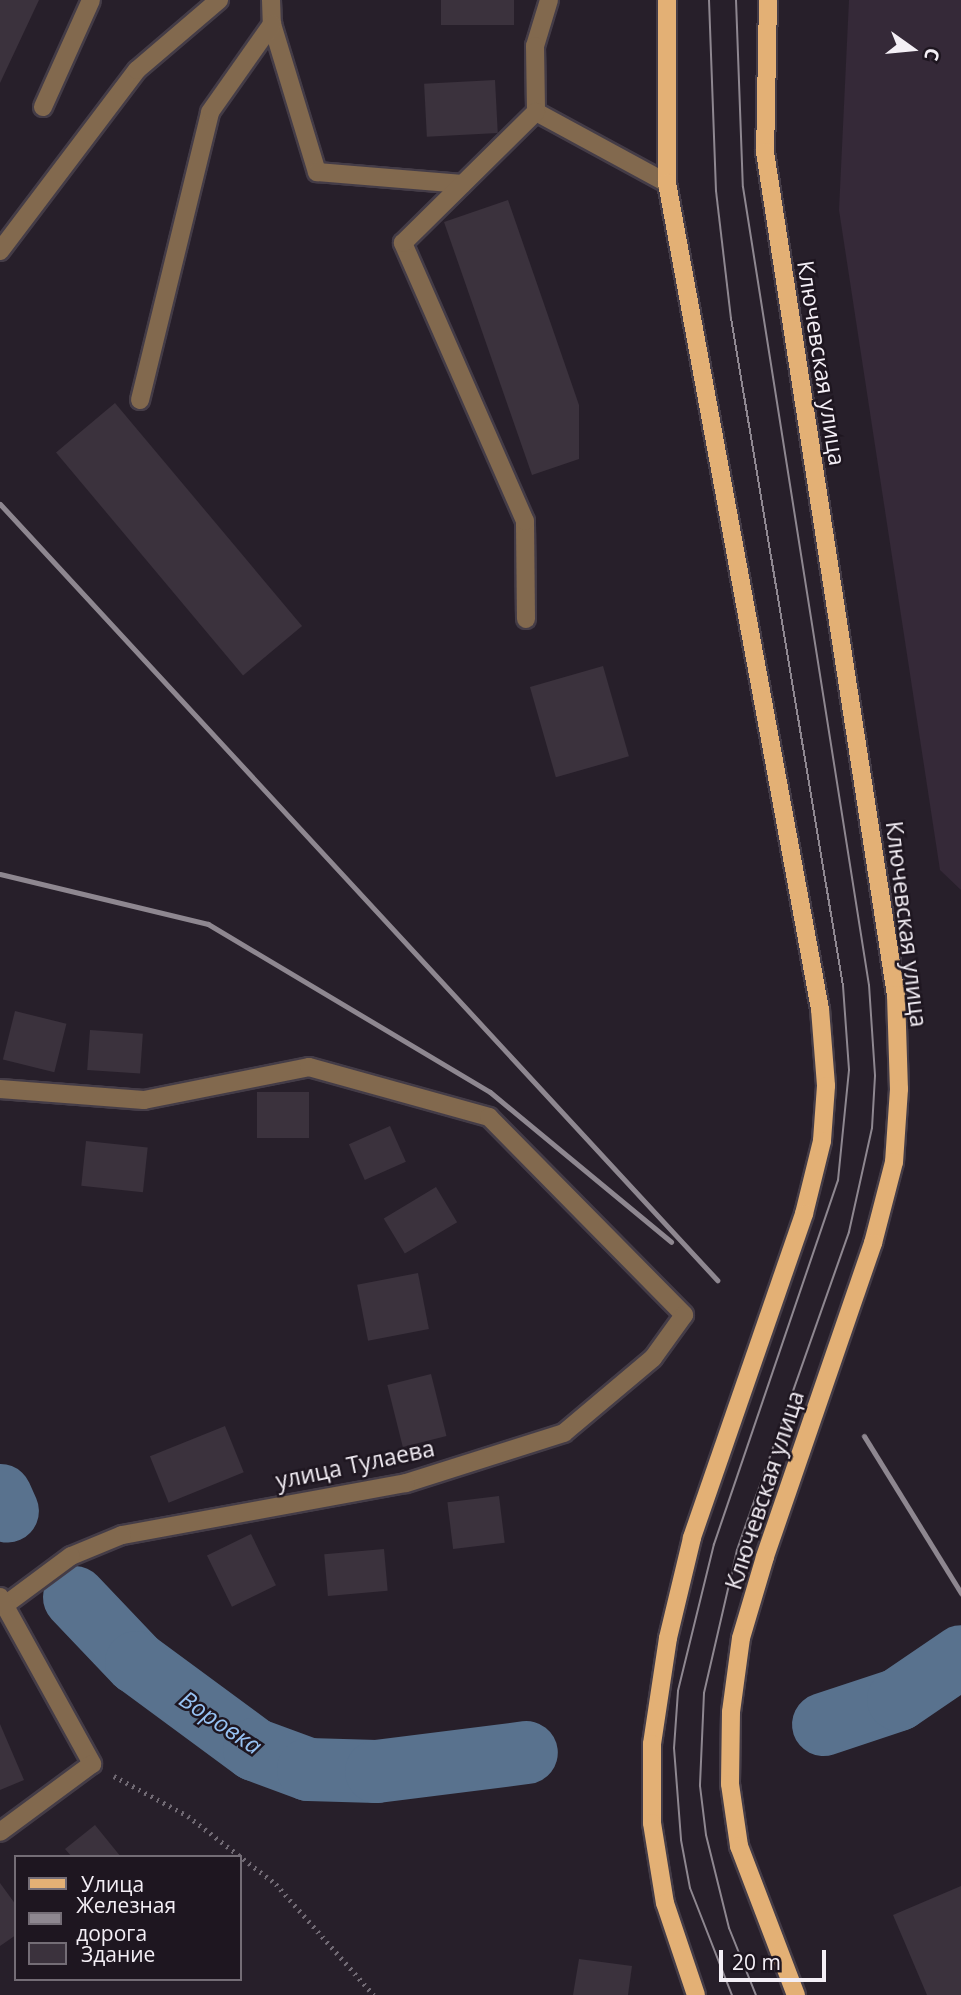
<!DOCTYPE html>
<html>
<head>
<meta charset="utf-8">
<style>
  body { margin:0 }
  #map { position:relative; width:961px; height:1995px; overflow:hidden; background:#271f2a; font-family:"Open Sans",sans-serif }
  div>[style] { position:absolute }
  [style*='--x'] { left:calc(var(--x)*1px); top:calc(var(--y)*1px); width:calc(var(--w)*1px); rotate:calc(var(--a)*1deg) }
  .built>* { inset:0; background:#352938 }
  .river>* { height:63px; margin:-31.5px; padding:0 31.5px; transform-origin:31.5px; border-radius:31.5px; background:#59728e }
  .building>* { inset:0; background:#3b323d; transform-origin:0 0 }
  .path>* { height:4.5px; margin-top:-2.25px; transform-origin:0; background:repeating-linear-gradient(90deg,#716a74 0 2px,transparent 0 7px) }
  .roads { filter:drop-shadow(2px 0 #443c47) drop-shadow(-2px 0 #443c47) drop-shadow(0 2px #443c47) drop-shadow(0 -2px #443c47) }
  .minor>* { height:18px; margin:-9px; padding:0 9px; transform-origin:9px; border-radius:9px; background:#82694e }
  .major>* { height:18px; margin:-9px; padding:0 9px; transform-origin:9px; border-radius:9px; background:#e3b075 }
  .tram>* { height:2px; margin:-1px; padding:0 1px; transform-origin:1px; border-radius:1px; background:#8e8790 }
  .rail>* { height:5px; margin:-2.5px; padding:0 2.5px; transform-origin:2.5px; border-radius:2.5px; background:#8e8790 }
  span { translate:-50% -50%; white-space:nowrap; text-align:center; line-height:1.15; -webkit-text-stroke:5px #1e1620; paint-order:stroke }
  .street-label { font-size:23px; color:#f4eff6 }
  .water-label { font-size:24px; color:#97c2f3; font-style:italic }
  .legend { position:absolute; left:14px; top:1855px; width:228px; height:126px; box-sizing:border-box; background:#1e1620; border:2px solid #746d76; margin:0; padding:9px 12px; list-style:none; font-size:21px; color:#f4eff6 }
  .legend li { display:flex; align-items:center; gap:14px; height:35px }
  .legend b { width:35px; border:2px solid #746d76 }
  .north { position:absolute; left:877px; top:14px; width:70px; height:70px; -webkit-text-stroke:5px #1e1620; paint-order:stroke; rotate:105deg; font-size:19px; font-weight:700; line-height:28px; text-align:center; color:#f4eff6 }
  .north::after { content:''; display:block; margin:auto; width:24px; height:32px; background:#f4eff6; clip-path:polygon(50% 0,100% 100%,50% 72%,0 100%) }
  .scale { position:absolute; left:719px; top:1950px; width:107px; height:32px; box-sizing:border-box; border:4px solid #f4eff6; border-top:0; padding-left:9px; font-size:21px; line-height:24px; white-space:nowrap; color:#f4eff6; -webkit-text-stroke:5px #1e1620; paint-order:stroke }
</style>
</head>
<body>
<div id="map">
  <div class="built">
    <i style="clip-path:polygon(849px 0,961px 0,961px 890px,940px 870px,839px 210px)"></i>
  </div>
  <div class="river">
    <i style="--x:0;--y:1495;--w:17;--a:66"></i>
    <i style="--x:74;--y:1597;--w:90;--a:46.4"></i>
    <i style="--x:136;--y:1662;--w:147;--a:36.4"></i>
    <i style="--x:254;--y:1749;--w:58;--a:20.3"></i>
    <i style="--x:308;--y:1769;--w:68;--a:1.7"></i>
    <i style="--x:376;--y:1771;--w:151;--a:-7.2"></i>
    <i style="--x:823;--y:1724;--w:79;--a:-18.4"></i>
    <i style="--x:898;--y:1699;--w:76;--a:-34.3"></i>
  </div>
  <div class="building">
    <i style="clip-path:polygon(0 0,39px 0,0 83px)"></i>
    <i style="left:441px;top:0;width:73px;height:25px"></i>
    <i style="left:495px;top:80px;width:53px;height:71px;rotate:87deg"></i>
    <i style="clip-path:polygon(508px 200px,579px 405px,579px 459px,532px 475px,444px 222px)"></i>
    <i style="left:115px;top:403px;width:291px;height:77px;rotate:50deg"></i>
    <i style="left:603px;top:666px;width:94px;height:76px;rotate:74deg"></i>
    <i style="left:15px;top:1011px;width:53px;height:50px;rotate:14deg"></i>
    <i style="left:90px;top:1030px;width:53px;height:40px;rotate:4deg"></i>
    <i style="left:309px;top:1092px;width:46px;height:52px;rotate:90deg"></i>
    <i style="left:390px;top:1126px;width:39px;height:45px;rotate:66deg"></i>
    <i style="left:86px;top:1141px;width:62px;height:45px;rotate:6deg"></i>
    <i style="left:436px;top:1187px;width:41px;height:61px;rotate:59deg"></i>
    <i style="left:418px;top:1273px;width:57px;height:62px;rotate:79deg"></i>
    <i style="left:431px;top:1374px;width:64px;height:45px;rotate:76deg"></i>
    <i style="left:225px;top:1426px;width:50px;height:81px;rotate:68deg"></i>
    <i style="left:499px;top:1496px;width:47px;height:52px;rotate:83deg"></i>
    <i style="left:251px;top:1534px;width:57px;height:49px;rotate:64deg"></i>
    <i style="left:384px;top:1549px;width:42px;height:60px;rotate:85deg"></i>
    <i style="clip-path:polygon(0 1724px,24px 1780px,0 1790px)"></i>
    <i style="clip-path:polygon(95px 1825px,121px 1857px,72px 1857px,65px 1849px)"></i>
    <i style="clip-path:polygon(0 1883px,16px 1905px,16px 1935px,0 1946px)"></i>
    <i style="clip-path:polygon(961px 1886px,961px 1995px,927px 1995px,893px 1915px)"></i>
    <i style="clip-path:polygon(579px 1959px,632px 1966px,628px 1995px,573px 1995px)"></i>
  </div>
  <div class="path">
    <i style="--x:114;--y:1776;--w:84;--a:28.4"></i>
    <i style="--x:188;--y:1816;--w:111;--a:37.7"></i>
    <i style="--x:276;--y:1884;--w:148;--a:48.6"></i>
  </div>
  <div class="roads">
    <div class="minor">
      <i style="--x:271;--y:0;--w:24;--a:88"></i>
      <i style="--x:272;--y:24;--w:155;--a:73.1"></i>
      <i style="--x:317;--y:172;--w:146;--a:4.7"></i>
      <i style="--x:549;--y:0;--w:48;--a:106.9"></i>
      <i style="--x:535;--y:46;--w:66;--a:89.1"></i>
      <i style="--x:536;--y:112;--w:149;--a:28.5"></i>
      <i style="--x:43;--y:107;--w:117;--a:-65.8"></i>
      <i style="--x:0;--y:251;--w:227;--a:-52.9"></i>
      <i style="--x:137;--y:70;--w:108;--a:-40.5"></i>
      <i style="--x:140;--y:400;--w:296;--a:-76.3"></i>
      <i style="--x:210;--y:112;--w:108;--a:-54.8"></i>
      <i style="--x:526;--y:619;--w:98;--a:-90.6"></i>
      <i style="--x:525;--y:521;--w:304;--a:-113.7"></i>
      <i style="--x:403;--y:243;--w:187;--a:-44.6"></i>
      <i style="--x:0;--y:1089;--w:144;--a:4.4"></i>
      <i style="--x:144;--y:1100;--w:168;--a:-11.3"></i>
      <i style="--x:309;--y:1067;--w:187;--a:15.5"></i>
      <i style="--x:489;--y:1117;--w:278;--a:45.4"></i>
      <i style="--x:684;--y:1315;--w:53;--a:125.8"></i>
      <i style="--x:653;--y:1358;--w:116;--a:139.9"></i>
      <i style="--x:564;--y:1433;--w:166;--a:162.4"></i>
      <i style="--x:406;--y:1483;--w:289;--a:169.6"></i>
      <i style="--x:122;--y:1535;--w:55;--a:157.6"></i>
      <i style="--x:71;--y:1556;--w:82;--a:143.4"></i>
      <i style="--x:0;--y:1597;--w:191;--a:61.1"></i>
      <i style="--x:92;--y:1764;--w:114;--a:143.5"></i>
    </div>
    <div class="major">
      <i style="--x:667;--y:0;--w:183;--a:90"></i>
      <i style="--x:667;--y:183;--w:840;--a:79.51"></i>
      <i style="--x:820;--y:1009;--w:77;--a:85.5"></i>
      <i style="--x:826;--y:1086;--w:55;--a:94.2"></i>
      <i style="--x:822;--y:1141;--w:75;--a:103.9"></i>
      <i style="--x:804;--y:1214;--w:343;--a:109.1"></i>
      <i style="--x:692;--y:1538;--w:103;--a:103.5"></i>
      <i style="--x:668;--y:1638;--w:107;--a:98.6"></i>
      <i style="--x:652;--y:1744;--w:79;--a:90"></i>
      <i style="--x:652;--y:1823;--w:81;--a:80.8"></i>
      <i style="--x:665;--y:1903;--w:97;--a:71.4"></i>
      <i style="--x:768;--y:0;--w:152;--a:91.1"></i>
      <i style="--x:765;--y:152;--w:853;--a:81.17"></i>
      <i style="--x:896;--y:995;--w:94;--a:88.2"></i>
      <i style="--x:899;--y:1089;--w:73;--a:93.9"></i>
      <i style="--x:894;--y:1162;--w:84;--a:104.5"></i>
      <i style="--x:873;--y:1243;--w:332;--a:109"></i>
      <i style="--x:765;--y:1557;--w:84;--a:106.5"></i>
      <i style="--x:741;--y:1638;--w:75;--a:97.7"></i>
      <i style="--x:731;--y:1712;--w:72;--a:90.8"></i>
      <i style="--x:730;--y:1784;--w:63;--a:81.7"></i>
      <i style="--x:739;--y:1846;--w:160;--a:69.1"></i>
    </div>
  </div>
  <div class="tram">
    <i style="--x:709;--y:0;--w:191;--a:87.9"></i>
    <i style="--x:716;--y:191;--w:128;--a:83.3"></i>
    <i style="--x:731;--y:318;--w:677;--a:80.48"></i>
    <i style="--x:843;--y:986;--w:84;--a:85.9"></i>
    <i style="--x:849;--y:1070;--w:111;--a:95.7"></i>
    <i style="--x:838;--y:1180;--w:385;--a:108.8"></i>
    <i style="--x:714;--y:1544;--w:151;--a:103.8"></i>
    <i style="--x:678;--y:1691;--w:57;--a:94"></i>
    <i style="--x:674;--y:1748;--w:92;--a:85.6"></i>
    <i style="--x:681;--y:1840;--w:49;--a:79.4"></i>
    <i style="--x:690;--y:1888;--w:115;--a:68.6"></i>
    <i style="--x:736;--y:0;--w:187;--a:87.9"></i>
    <i style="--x:743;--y:187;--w:808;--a:81.03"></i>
    <i style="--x:869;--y:985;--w:91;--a:86.2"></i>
    <i style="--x:875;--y:1076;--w:52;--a:93.3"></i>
    <i style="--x:872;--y:1128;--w:107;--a:102.5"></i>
    <i style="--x:849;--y:1232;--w:337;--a:109.4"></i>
    <i style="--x:737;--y:1550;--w:147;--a:103"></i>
    <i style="--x:704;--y:1693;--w:93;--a:92.5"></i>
    <i style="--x:700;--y:1786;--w:49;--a:83"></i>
    <i style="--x:706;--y:1835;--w:96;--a:76.1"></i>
    <i style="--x:729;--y:1928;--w:72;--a:68.1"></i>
  </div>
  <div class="rail">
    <i style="--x:0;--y:504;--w:1057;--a:47.26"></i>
    <i style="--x:0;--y:874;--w:214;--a:13.5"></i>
    <i style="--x:208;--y:924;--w:328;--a:30.8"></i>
    <i style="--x:490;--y:1092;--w:235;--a:39.6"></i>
    <i style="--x:864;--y:1436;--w:185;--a:58.3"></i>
  </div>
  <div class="street-label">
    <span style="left:822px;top:363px;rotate:81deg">Ключевская улица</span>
    <span style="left:907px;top:924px;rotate:83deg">Ключевская улица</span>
    <span style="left:355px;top:1464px;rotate:-12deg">улица Тулаева</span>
    <span style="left:764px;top:1490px;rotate:-72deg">Ключевская улица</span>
  </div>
  <div class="water-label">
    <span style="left:221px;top:1722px;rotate:34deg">Воровка</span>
  </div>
  <ul class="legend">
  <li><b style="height:9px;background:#e3b075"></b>Улица</li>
  <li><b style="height:9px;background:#8e8790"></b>Железная дорога</li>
  <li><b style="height:19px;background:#3b323d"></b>Здание</li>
  </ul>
  <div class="north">С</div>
  <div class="scale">20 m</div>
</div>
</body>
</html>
